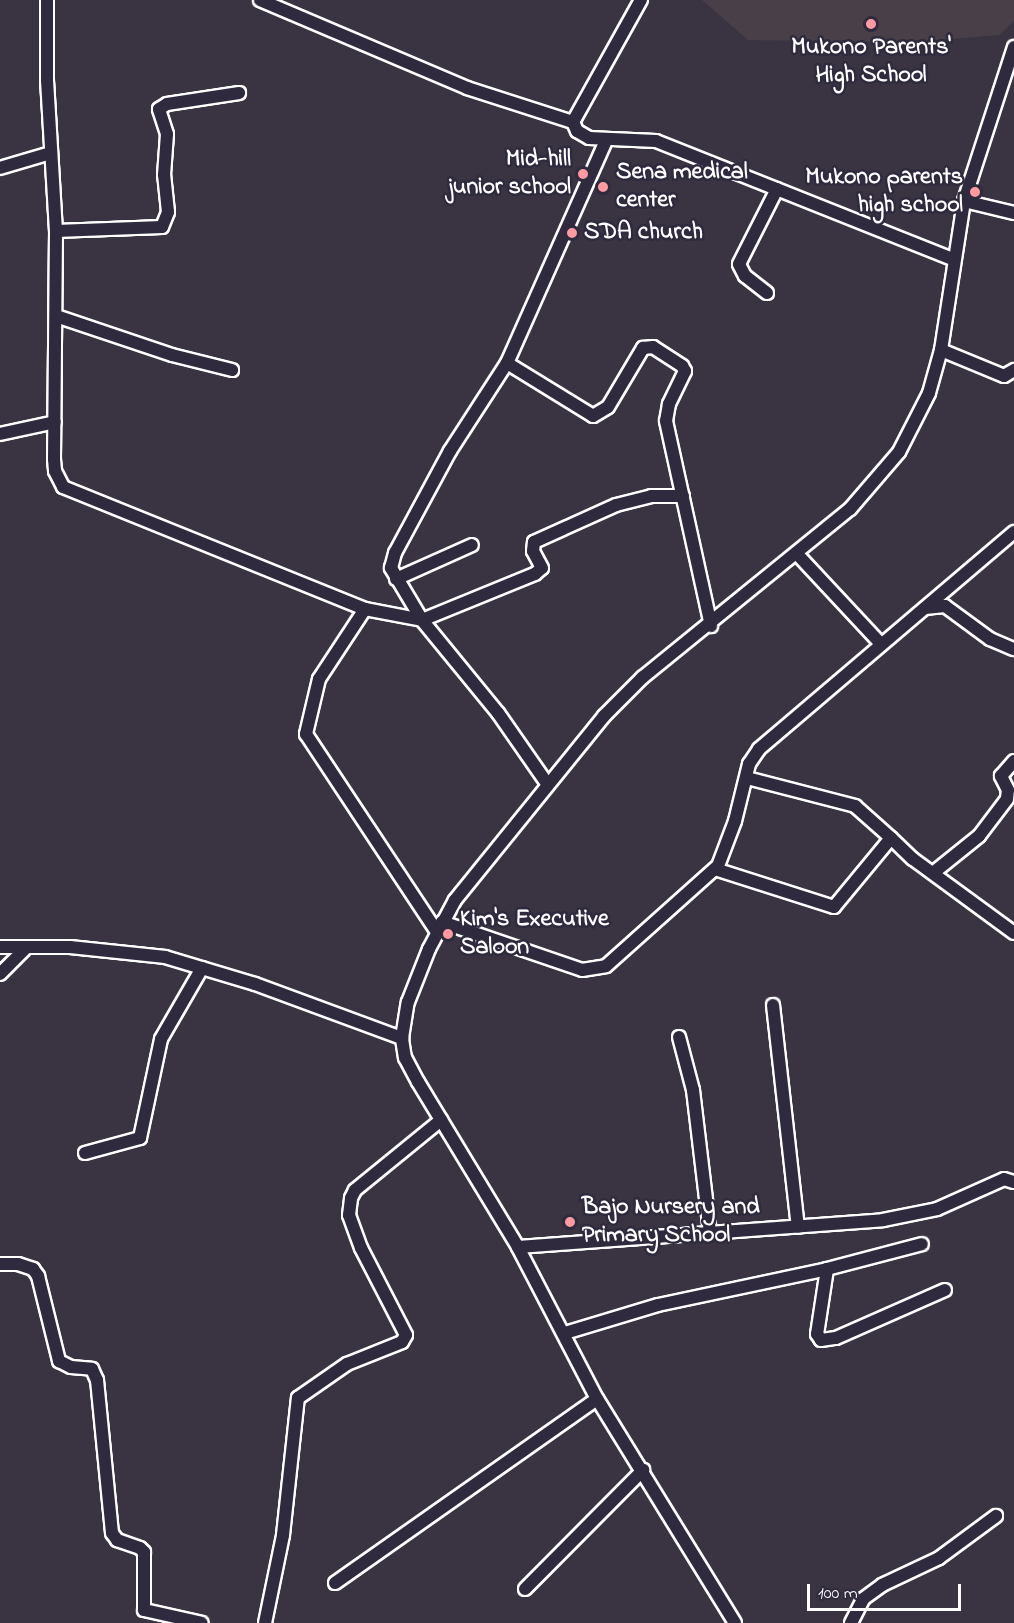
<!DOCTYPE html>
<html>
<head>
<meta charset="utf-8">
<style>
  body { margin:0 }
  #map { position:relative; width:1014px; height:1623px; overflow:hidden; background:#3a3442; font-family:"Indie Flower",sans-serif }
  div>[style] { position:absolute }
  [style*='--x'] { left:calc(var(--x)*1px); top:calc(var(--y)*1px); width:calc(var(--w)*1px); rotate:calc(var(--a)*1deg) }
  .built>* { inset:0; background:#483f48 }
  .roads { filter:drop-shadow(2px 0 #fff) drop-shadow(-2px 0 #fff) drop-shadow(0 2px #fff) drop-shadow(0 -2px #fff) }
  .minor>* { height:12px; margin:-6px; padding:0 6px; transform-origin:6px; border-radius:6px; background:#2f2a3d }
  .dots>* { width:16px; height:16px; translate:-50% -50%; box-sizing:border-box; border:3px solid #2f2a3d; border-radius:50% }
  span { translate:-50% -50%; white-space:nowrap; text-align:center; line-height:1.15; -webkit-text-stroke:5px #2f2a3d; paint-order:stroke }
  .poi-label { font-size:24px; color:#fff; font-weight:700 }
  .right { translate:-100% -50%; text-align:right }
  .left { translate:0 -50%; text-align:left }
  .scale { position:absolute; left:807px; top:1584px; width:154px; height:27px; box-sizing:border-box; border:3px solid #fff; border-top:0; padding-left:8px; font-size:18px; line-height:21px; white-space:nowrap; color:#fff; -webkit-text-stroke:4px #2f2a3d; paint-order:stroke }
</style>
</head>
<body>
<div id="map">
  <div class="built">
    <i style="clip-path:polygon(702px 0,1014px 0,1014px 21px,999px 35px,914px 42px,748px 40px)"></i>
  </div>
  <div class="roads">
    <div class="minor">
      <i style="--x:47;--y:0;--w:80;--a:90"></i>
      <i style="--x:47;--y:80;--w:151;--a:86.6"></i>
      <i style="--x:56;--y:231;--w:228;--a:90.5"></i>
      <i style="--x:54;--y:459;--w:12;--a:85"></i>
      <i style="--x:55;--y:471;--w:18;--a:63"></i>
      <i style="--x:63;--y:487;--w:326;--a:22"></i>
      <i style="--x:365;--y:609;--w:58;--a:10.9"></i>
      <i style="--x:422;--y:620;--w:122;--a:-22.2"></i>
      <i style="--x:535;--y:574;--w:9;--a:-41"></i>
      <i style="--x:542;--y:568;--w:19;--a:-118"></i>
      <i style="--x:533;--y:551;--w:9;--a:-84"></i>
      <i style="--x:534;--y:542;--w:90;--a:-24.3"></i>
      <i style="--x:616;--y:505;--w:36;--a:-14"></i>
      <i style="--x:651;--y:496;--w:32;--a:0"></i>
      <i style="--x:260;--y:0;--w:225;--a:23"></i>
      <i style="--x:467;--y:88;--w:111;--a:17.8"></i>
      <i style="--x:573;--y:122;--w:10;--a:66"></i>
      <i style="--x:577;--y:131;--w:14;--a:30"></i>
      <i style="--x:589;--y:138;--w:67;--a:2.6"></i>
      <i style="--x:656;--y:141;--w:320;--a:21.7"></i>
      <i style="--x:573;--y:122;--w:140;--a:-60.9"></i>
      <i style="--x:0;--y:168;--w:53;--a:-16.4"></i>
      <i style="--x:964;--y:201;--w:51;--a:13.5"></i>
      <i style="--x:56;--y:231;--w:106;--a:-2.2"></i>
      <i style="--x:162;--y:227;--w:16;--a:-68"></i>
      <i style="--x:168;--y:212;--w:37;--a:-96"></i>
      <i style="--x:164;--y:175;--w:41;--a:-85.8"></i>
      <i style="--x:167;--y:134;--w:26;--a:-108"></i>
      <i style="--x:159;--y:109;--w:9;--a:-32"></i>
      <i style="--x:167;--y:104;--w:73;--a:-8.7"></i>
      <i style="--x:767;--y:293;--w:28;--a:-142"></i>
      <i style="--x:745;--y:276;--w:13;--a:-117"></i>
      <i style="--x:739;--y:264;--w:84;--a:-63.1"></i>
      <i style="--x:56;--y:316;--w:122;--a:18.6"></i>
      <i style="--x:172;--y:355;--w:62;--a:14"></i>
      <i style="--x:941;--y:350;--w:68;--a:22.4"></i>
      <i style="--x:1004;--y:376;--w:12;--a:-31"></i>
      <i style="--x:507;--y:363;--w:101;--a:31.6"></i>
      <i style="--x:593;--y:416;--w:17;--a:-31"></i>
      <i style="--x:608;--y:407;--w:69;--a:-59.3"></i>
      <i style="--x:643;--y:348;--w:10;--a:-6"></i>
      <i style="--x:653;--y:347;--w:35;--a:33"></i>
      <i style="--x:682;--y:366;--w:6;--a:59"></i>
      <i style="--x:685;--y:371;--w:37;--a:116"></i>
      <i style="--x:669;--y:404;--w:17;--a:100"></i>
      <i style="--x:666;--y:421;--w:210;--a:77.6"></i>
      <i style="--x:0;--y:434;--w:56;--a:-12.3"></i>
      <i style="--x:798;--y:555;--w:122;--a:47"></i>
      <i style="--x:396;--y:579;--w:83;--a:-24.1"></i>
      <i style="--x:925;--y:608;--w:20;--a:-6"></i>
      <i style="--x:945;--y:606;--w:56;--a:36.3"></i>
      <i style="--x:990;--y:639;--w:26;--a:23"></i>
      <i style="--x:365;--y:609;--w:84;--a:123.3"></i>
      <i style="--x:319;--y:679;--w:57;--a:103.3"></i>
      <i style="--x:306;--y:734;--w:237;--a:56.5"></i>
      <i style="--x:747;--y:778;--w:112;--a:14.5"></i>
      <i style="--x:855;--y:806;--w:48;--a:41.6"></i>
      <i style="--x:546;--y:782;--w:84;--a:-124.8"></i>
      <i style="--x:498;--y:713;--w:120;--a:-129.3"></i>
      <i style="--x:422;--y:620;--w:61;--a:-120.8"></i>
      <i style="--x:391;--y:568;--w:16;--a:-75"></i>
      <i style="--x:395;--y:553;--w:116;--a:-61.7"></i>
      <i style="--x:450;--y:451;--w:105;--a:-57.1"></i>
      <i style="--x:507;--y:363;--w:243;--a:-66"></i>
      <i style="--x:715;--y:869;--w:125;--a:17.7"></i>
      <i style="--x:834;--y:907;--w:89;--a:-50.4"></i>
      <i style="--x:891;--y:838;--w:30;--a:44"></i>
      <i style="--x:913;--y:859;--w:125;--a:36.2"></i>
      <i style="--x:933;--y:873;--w:59;--a:-38.8"></i>
      <i style="--x:979;--y:836;--w:46;--a:-52.9"></i>
      <i style="--x:1007;--y:799;--w:9;--a:-84"></i>
      <i style="--x:1008;--y:790;--w:16;--a:-117"></i>
      <i style="--x:1001;--y:776;--w:20;--a:-49"></i>
      <i style="--x:442;--y:922;--w:148;--a:18.9"></i>
      <i style="--x:582;--y:970;--w:24;--a:-9"></i>
      <i style="--x:606;--y:966;--w:150;--a:-41.8"></i>
      <i style="--x:718;--y:866;--w:48;--a:-69.3"></i>
      <i style="--x:735;--y:821;--w:59;--a:-76.2"></i>
      <i style="--x:749;--y:764;--w:18;--a:-56"></i>
      <i style="--x:759;--y:749;--w:335;--a:-40.4"></i>
      <i style="--x:0;--y:947;--w:70;--a:0"></i>
      <i style="--x:70;--y:947;--w:96;--a:6"></i>
      <i style="--x:165;--y:957;--w:94;--a:16.7"></i>
      <i style="--x:255;--y:984;--w:157;--a:20.2"></i>
      <i style="--x:0;--y:974;--w:38;--a:-45"></i>
      <i style="--x:773;--y:1005;--w:223;--a:83.6"></i>
      <i style="--x:679;--y:1037;--w:55;--a:75.2"></i>
      <i style="--x:693;--y:1090;--w:143;--a:83.2"></i>
      <i style="--x:85;--y:1153;--w:57;--a:-15.3"></i>
      <i style="--x:140;--y:1138;--w:101;--a:-78"></i>
      <i style="--x:161;--y:1039;--w:82;--a:-60"></i>
      <i style="--x:518;--y:1247;--w:366;--a:-4.2"></i>
      <i style="--x:883;--y:1220;--w:55;--a:-11.5"></i>
      <i style="--x:937;--y:1209;--w:73;--a:-24.1"></i>
      <i style="--x:1004;--y:1179;--w:10;--a:17"></i>
      <i style="--x:0;--y:1264;--w:18;--a:0"></i>
      <i style="--x:18;--y:1264;--w:16;--a:18"></i>
      <i style="--x:33;--y:1269;--w:9;--a:54"></i>
      <i style="--x:38;--y:1276;--w:88;--a:76.1"></i>
      <i style="--x:59;--y:1361;--w:13;--a:27"></i>
      <i style="--x:71;--y:1367;--w:21;--a:5"></i>
      <i style="--x:92;--y:1369;--w:12;--a:66"></i>
      <i style="--x:97;--y:1380;--w:154;--a:84.4"></i>
      <i style="--x:112;--y:1533;--w:9;--a:54"></i>
      <i style="--x:117;--y:1540;--w:24;--a:19"></i>
      <i style="--x:140;--y:1548;--w:6;--a:45"></i>
      <i style="--x:144;--y:1552;--w:58;--a:90"></i>
      <i style="--x:144;--y:1610;--w:59;--a:12.6"></i>
      <i style="--x:827;--y:1269;--w:66;--a:98.7"></i>
      <i style="--x:817;--y:1334;--w:7;--a:56"></i>
      <i style="--x:821;--y:1340;--w:15;--a:-8"></i>
      <i style="--x:836;--y:1338;--w:119;--a:-23.8"></i>
      <i style="--x:565;--y:1333;--w:97;--a:-16.8"></i>
      <i style="--x:658;--y:1305;--w:173;--a:-12"></i>
      <i style="--x:827;--y:1269;--w:98;--a:-14.7"></i>
      <i style="--x:335;--y:1583;--w:320;--a:-35.1"></i>
      <i style="--x:525;--y:1589;--w:168;--a:-45.2"></i>
      <i style="--x:265;--y:1623;--w:90;--a:-78.4"></i>
      <i style="--x:283;--y:1535;--w:138;--a:-83.8"></i>
      <i style="--x:298;--y:1398;--w:60;--a:-34.8"></i>
      <i style="--x:347;--y:1364;--w:59;--a:-21.8"></i>
      <i style="--x:402;--y:1342;--w:8;--a:-60"></i>
      <i style="--x:406;--y:1335;--w:98;--a:-117.3"></i>
      <i style="--x:361;--y:1248;--w:35;--a:-110"></i>
      <i style="--x:349;--y:1215;--w:17;--a:-83"></i>
      <i style="--x:351;--y:1198;--w:9;--a:-63"></i>
      <i style="--x:355;--y:1190;--w:111;--a:-39.1"></i>
      <i style="--x:735;--y:1623;--w:263;--a:-121.6"></i>
      <i style="--x:597;--y:1399;--w:171;--a:-117.5"></i>
      <i style="--x:518;--y:1247;--w:193;--a:-121.2"></i>
      <i style="--x:418;--y:1082;--w:27;--a:-118"></i>
      <i style="--x:405;--y:1058;--w:20;--a:-99"></i>
      <i style="--x:402;--y:1038;--w:36;--a:-81"></i>
      <i style="--x:408;--y:1002;--w:57;--a:-68.4"></i>
      <i style="--x:429;--y:949;--w:55;--a:-62"></i>
      <i style="--x:455;--y:900;--w:237;--a:-51"></i>
      <i style="--x:604;--y:716;--w:55;--a:-45"></i>
      <i style="--x:643;--y:677;--w:267;--a:-39.1"></i>
      <i style="--x:850;--y:509;--w:75;--a:-49.3"></i>
      <i style="--x:899;--y:452;--w:66;--a:-63"></i>
      <i style="--x:929;--y:393;--w:45;--a:-74.4"></i>
      <i style="--x:941;--y:350;--w:151;--a:-81.2"></i>
      <i style="--x:964;--y:201;--w:162;--a:-72"></i>
      <i style="--x:851;--y:1623;--w:27;--a:-63"></i>
      <i style="--x:863;--y:1599;--w:24;--a:-36"></i>
      <i style="--x:882;--y:1585;--w:63;--a:-25.3"></i>
      <i style="--x:939;--y:1558;--w:71;--a:-36.4"></i>
    </div>
  </div>
  <div class="dots">
    <i style="left:871px;top:24px;background:#ff9aa2"></i>
    <i style="left:583px;top:174px;background:#ff9aa2"></i>
    <i style="left:603px;top:187px;background:#ff9aa2"></i>
    <i style="left:975px;top:192px;background:#ff9aa2"></i>
    <i style="left:572px;top:233px;background:#ff9aa2"></i>
    <i style="left:448px;top:934px;background:#ff9aa2"></i>
    <i style="left:570px;top:1222px;background:#ff9aa2"></i>
  </div>
  <div class="poi-label">
    <span style="left:871px;top:62px">Mukono Parents'<br>High School</span>
    <span class="right" style="left:571px;top:174px">Mid-hill<br>junior school</span>
    <span class="left" style="left:616px;top:187px">Sena medical<br>center</span>
    <span class="right" style="left:963px;top:192px">Mukono parents<br>high school</span>
    <span class="left" style="left:584px;top:233px">SDA church</span>
    <span class="left" style="left:460px;top:934px">Kim's Executive<br>Saloon</span>
    <span class="left" style="left:582px;top:1222px">Bajo Nursery and<br>Primary School</span>
  </div>
  <div class="scale">100 m</div>
</div>
</body>
</html>
